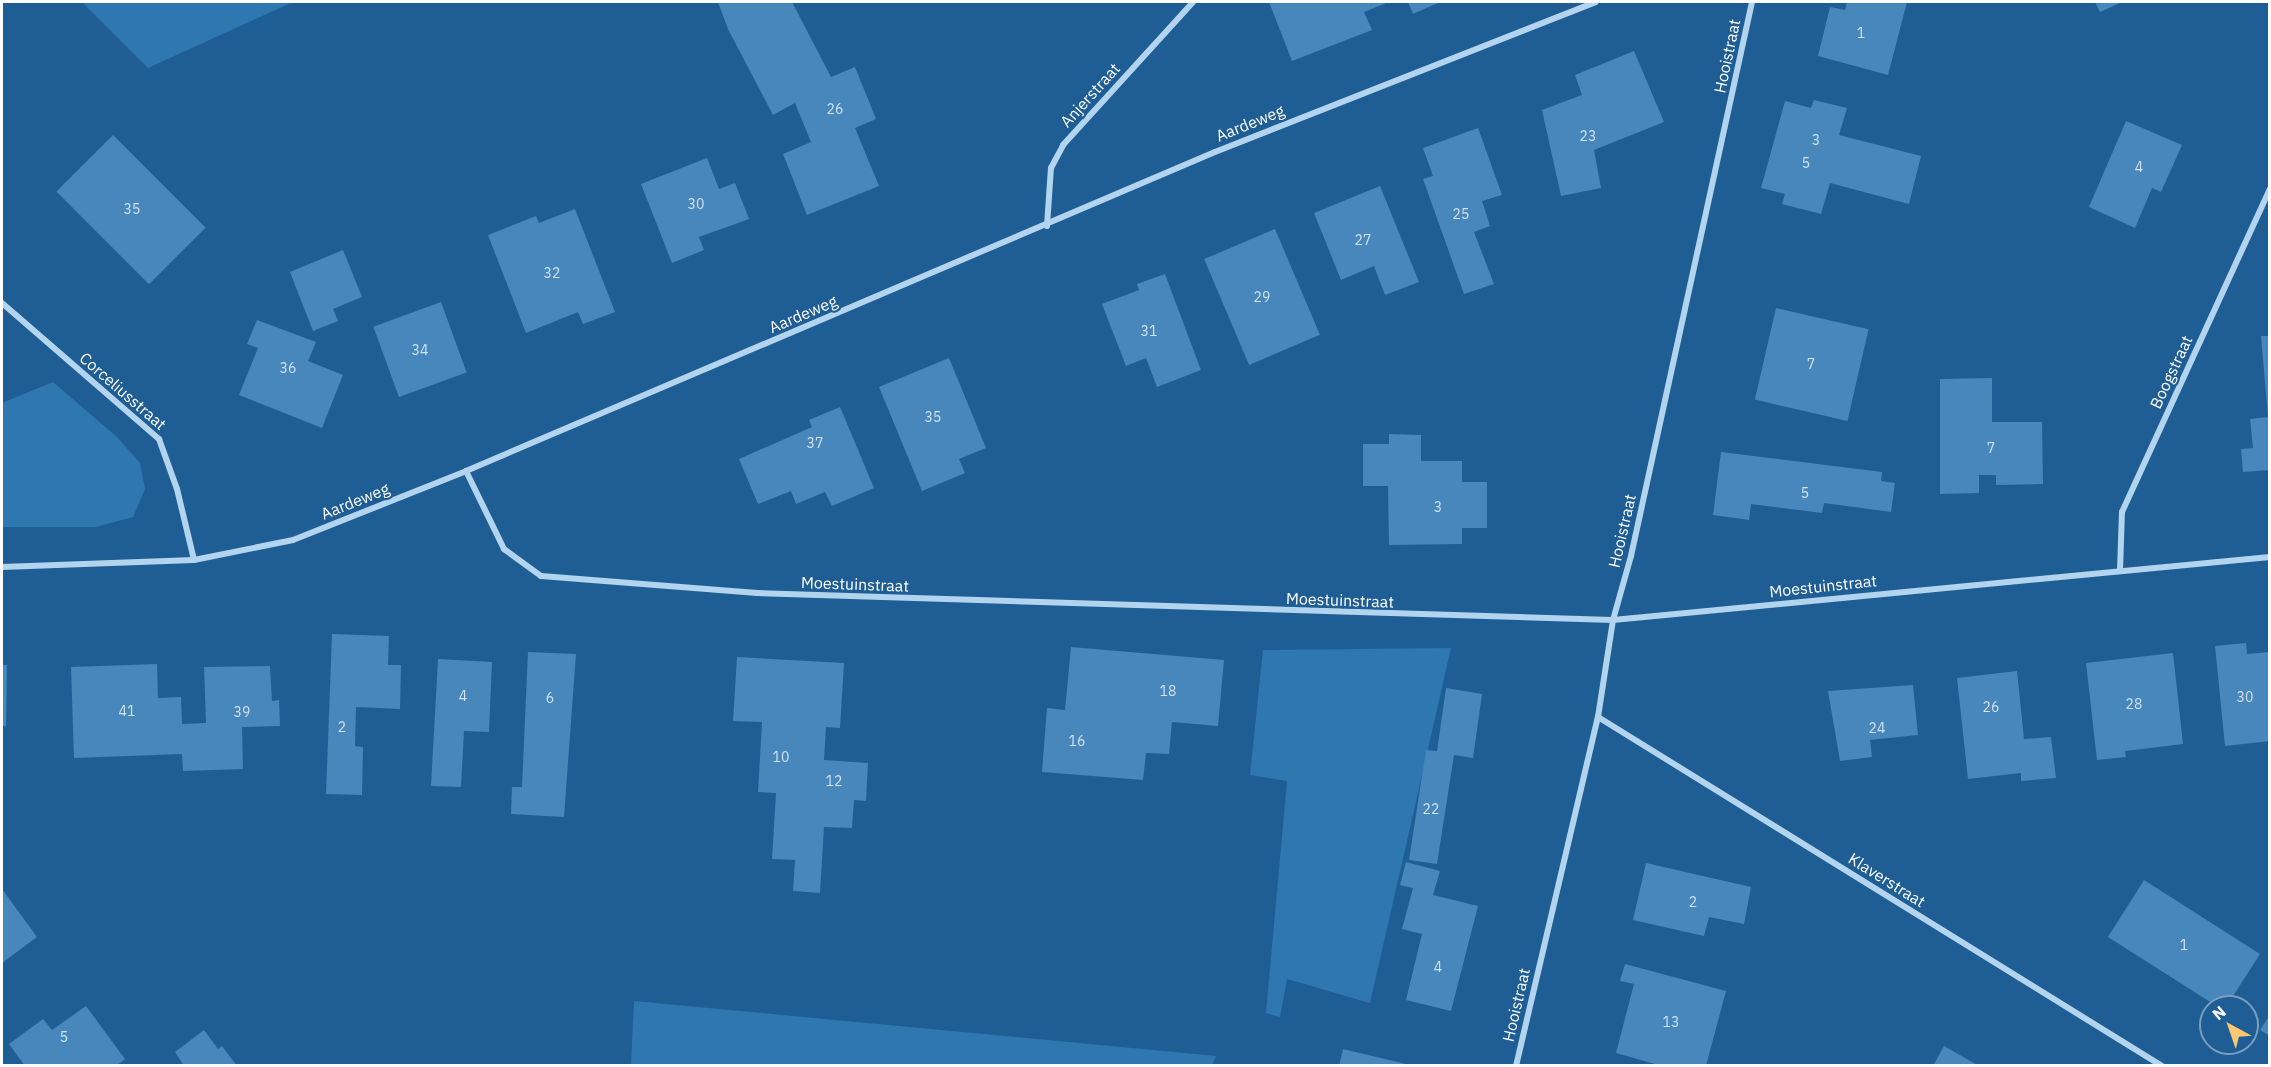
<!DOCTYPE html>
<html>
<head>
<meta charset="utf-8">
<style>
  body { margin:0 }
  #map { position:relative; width:2271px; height:1067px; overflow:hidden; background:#1f5e95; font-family:"IBM Plex Sans",sans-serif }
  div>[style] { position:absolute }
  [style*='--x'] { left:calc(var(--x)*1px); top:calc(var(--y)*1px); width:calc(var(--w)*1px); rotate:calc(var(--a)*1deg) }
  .green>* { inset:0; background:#2f77b0 }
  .building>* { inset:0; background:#4787bb; transform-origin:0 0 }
  .minor>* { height:6px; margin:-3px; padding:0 3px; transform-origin:3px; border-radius:3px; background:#b2d4ee }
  span { translate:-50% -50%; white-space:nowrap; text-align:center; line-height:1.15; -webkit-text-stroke:4.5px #1f5e95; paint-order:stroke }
  .number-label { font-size:14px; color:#d1e1ee }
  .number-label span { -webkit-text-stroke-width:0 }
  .street-label { font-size:16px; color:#fff }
  .frame { position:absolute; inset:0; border:3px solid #fff; pointer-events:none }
  .north { position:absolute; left:2199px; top:995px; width:60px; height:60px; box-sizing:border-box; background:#1f5e95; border:2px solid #799ebf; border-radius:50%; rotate:320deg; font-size:16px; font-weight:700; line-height:24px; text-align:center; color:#fff }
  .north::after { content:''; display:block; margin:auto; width:21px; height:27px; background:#fcc772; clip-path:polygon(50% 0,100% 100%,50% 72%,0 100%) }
</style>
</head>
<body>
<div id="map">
  <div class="green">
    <i style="clip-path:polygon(82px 2px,293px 2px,148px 68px)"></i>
    <i style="clip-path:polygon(53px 382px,117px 437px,140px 463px,145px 489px,133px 517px,96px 527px,2px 527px,2px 403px)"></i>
    <i style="clip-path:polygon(1451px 648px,1370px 1003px,1287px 979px,1280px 1017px,1266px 1013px,1287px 781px,1250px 775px,1263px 650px)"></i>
    <i style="clip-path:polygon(634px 1001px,1216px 1056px,1212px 1066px,631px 1065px)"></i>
  </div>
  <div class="building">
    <i style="clip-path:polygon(718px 2px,792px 2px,831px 77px,855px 67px,876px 119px,855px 128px,879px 186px,807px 215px,783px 154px,811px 142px,795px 103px,773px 115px,728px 29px)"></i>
    <i style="clip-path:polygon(1269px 2px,1389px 2px,1364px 12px,1372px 30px,1292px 61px)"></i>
    <i style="clip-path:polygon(1408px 2px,1440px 2px,1413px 14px)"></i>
    <i style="clip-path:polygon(1847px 2px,1907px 2px,1888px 75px,1818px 56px,1830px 7px,1845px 10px)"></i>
    <i style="clip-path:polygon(2095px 2px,2122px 2px,2100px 12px)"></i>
    <i style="clip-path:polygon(1634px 51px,1664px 122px,1594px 150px,1601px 188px,1561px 196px,1542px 110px,1582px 95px,1575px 75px)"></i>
    <i style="clip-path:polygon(1814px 100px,1847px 108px,1839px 135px,1921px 156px,1909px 204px,1830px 183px,1821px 214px,1782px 204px,1785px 194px,1761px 188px,1785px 101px,1811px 108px)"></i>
    <i style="clip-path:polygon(2126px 121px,2182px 145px,2161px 192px,2152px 188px,2135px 228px,2089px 207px)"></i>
    <i style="clip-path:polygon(1478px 128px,1502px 195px,1482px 201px,1490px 226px,1474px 232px,1494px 284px,1464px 294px,1423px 179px,1433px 176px,1423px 148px)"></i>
    <i style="left:113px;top:135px;width:131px;height:80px;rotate:45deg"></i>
    <i style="clip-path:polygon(707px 158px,719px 189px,735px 183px,749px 219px,699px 237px,704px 250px,672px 263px,641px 184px)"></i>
    <i style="clip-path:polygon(1380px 186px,1419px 282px,1385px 295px,1374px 266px,1341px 280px,1314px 213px)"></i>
    <i style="clip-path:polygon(575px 209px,615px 312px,583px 324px,578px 312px,526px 333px,488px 235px,536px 216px,539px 223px)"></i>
    <i style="left:1275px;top:229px;width:115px;height:77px;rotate:67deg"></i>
    <i style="clip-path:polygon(343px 250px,362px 297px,333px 309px,338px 321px,313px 331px,290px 272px)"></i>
    <i style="clip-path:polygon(1165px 274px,1201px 370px,1157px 387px,1146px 358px,1126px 366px,1102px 304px,1139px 290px,1137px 284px)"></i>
    <i style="left:441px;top:302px;width:75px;height:72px;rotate:70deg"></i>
    <i style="left:1776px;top:308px;width:95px;height:94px;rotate:13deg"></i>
    <i style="clip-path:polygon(257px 320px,316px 342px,308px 361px,343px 375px,322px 428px,239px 395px,258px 348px,247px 344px)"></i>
    <i style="clip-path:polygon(2261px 336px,2270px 336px,2270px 470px,2243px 472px,2241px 449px,2253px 448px,2250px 419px,2268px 417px)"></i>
    <i style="clip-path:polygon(949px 358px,986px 448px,959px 459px,965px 473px,922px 491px,879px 387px)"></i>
    <i style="clip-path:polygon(1992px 378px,1992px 422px,2042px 422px,2043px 484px,1996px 485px,1996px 475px,1979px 475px,1979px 493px,1940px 494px,1940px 379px)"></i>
    <i style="clip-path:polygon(840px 407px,874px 488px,832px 506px,825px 492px,796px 504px,791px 491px,758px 504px,739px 459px,812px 427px,809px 420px)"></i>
    <i style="clip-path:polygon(1389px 434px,1421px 435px,1421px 461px,1462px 461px,1462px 482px,1487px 482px,1487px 528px,1462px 528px,1462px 544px,1389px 545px,1388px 486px,1363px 486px,1363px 444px,1389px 444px)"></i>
    <i style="clip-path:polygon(1721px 452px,1882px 472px,1881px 481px,1895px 483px,1891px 512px,1824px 503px,1822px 513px,1751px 504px,1749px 520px,1713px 515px)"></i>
    <i style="clip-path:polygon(332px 634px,389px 636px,388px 665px,401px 665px,400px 709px,356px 707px,355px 746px,363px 747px,362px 795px,326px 794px)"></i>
    <i style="clip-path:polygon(2246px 643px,2247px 654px,2270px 652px,2270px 741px,2225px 746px,2215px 646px)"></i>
    <i style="clip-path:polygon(1071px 647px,1224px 660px,1218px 726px,1172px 722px,1169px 754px,1146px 753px,1143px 780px,1042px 772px,1047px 708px,1065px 710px)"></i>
    <i style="clip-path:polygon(528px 652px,576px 654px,564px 817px,511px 814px,512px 787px,522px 787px)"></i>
    <i style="clip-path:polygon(2173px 653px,2183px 744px,2125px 751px,2126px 757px,2097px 760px,2086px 663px)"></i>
    <i style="clip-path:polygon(737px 657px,844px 663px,840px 728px,826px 727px,824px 760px,868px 763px,866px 801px,854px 800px,852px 828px,824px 827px,820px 893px,793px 891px,795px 860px,772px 859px,776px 793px,758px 792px,762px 722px,733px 721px)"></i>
    <i style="clip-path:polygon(438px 659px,492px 662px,489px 732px,464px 731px,461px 787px,431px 786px)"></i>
    <i style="clip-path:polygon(157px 664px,158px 698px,181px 697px,182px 724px,206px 723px,204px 667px,270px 666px,272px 701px,279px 700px,280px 726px,242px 727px,243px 769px,183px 771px,182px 754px,74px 758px,71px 667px)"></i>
    <i style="clip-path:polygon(2px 665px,7px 665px,6px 726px,2px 726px)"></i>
    <i style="clip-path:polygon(2017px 671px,2024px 739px,2051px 737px,2056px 778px,2021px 781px,2021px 773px,1968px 779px,1957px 678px)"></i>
    <i style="clip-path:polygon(1913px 685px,1918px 735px,1870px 740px,1872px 757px,1840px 761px,1828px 691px)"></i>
    <i style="clip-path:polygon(1446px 688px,1482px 694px,1473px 758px,1454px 755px,1437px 864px,1409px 860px,1426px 750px,1437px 751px)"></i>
    <i style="clip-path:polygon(1406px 862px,1440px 871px,1433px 895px,1478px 906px,1451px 1011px,1406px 1000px,1422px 934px,1402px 929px,1413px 888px,1400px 885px)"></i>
    <i style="clip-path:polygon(1646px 863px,1751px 887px,1744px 924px,1709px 917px,1704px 936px,1633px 920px)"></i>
    <i style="clip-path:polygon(2144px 880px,2260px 954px,2226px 1007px,2218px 1007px,2108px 937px)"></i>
    <i style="clip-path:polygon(2px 889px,37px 937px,2px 963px)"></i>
    <i style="clip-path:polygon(1625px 964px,1726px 991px,1706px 1066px,1662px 1066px,1616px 1053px,1634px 984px,1620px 981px)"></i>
    <i style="clip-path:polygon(86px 1006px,125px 1059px,116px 1066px,25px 1066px,9px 1044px,43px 1019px,52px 1030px)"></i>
    <i style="clip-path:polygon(2270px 1015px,2270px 1036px,2260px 1030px)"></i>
    <i style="clip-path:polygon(204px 1030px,218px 1049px,222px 1046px,237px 1066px,184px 1066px,175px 1052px)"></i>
    <i style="clip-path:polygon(1944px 1046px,1979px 1066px,1933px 1066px)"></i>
    <i style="clip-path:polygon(1343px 1049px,1410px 1065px,1410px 1066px,1339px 1066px)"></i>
  </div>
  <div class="minor">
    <i style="--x:1047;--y:226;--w:58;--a:-86.1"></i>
    <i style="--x:1051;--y:168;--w:26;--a:-62"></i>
    <i style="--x:1063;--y:145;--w:193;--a:-47.7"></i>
    <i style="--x:2;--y:303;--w:208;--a:40.9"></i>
    <i style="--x:159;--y:439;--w:53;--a:70.2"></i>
    <i style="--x:177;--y:489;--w:73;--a:76.5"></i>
    <i style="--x:466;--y:471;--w:87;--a:64"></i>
    <i style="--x:504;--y:549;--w:46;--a:36.1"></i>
    <i style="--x:541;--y:576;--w:217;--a:4.5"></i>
    <i style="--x:757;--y:593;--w:856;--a:1.81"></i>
    <i style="--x:1613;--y:620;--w:660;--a:-5.48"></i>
    <i style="--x:2;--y:567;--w:192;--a:-2.1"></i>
    <i style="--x:194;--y:560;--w:101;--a:-11.4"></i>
    <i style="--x:293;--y:540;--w:186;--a:-21.7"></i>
    <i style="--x:466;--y:471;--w:814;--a:-23.07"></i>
    <i style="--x:1215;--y:152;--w:409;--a:-21.5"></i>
    <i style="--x:2120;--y:571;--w:59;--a:-88.1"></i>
    <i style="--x:2122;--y:512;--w:355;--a:-65.4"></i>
    <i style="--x:1598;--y:717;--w:663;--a:31.75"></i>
    <i style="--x:1516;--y:1066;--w:359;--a:-76.8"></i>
    <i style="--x:1598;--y:717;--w:98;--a:-81.2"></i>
    <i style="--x:1613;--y:620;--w:66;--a:-74.3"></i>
    <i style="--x:1631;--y:556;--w:567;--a:-77.68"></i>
  </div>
  <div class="number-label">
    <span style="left:1861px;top:33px">1</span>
    <span style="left:835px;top:109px">26</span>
    <span style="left:1588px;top:136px">23</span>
    <span style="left:1816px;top:140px">3</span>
    <span style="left:1806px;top:163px">5</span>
    <span style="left:2139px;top:167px">4</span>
    <span style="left:696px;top:204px">30</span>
    <span style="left:132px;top:209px">35</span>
    <span style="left:1461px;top:214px">25</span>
    <span style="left:1363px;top:240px">27</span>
    <span style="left:552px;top:273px">32</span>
    <span style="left:1262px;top:297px">29</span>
    <span style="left:1149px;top:331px">31</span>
    <span style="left:420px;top:350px">34</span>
    <span style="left:1811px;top:364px">7</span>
    <span style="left:288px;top:368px">36</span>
    <span style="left:933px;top:417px">35</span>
    <span style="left:815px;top:443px">37</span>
    <span style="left:1991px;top:448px">7</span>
    <span style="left:1805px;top:493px">5</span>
    <span style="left:1438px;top:507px">3</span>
    <span style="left:1168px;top:691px">18</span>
    <span style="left:463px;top:696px">4</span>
    <span style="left:2245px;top:697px">30</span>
    <span style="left:550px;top:698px">6</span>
    <span style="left:2134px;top:704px">28</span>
    <span style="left:1991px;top:707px">26</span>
    <span style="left:127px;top:711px">41</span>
    <span style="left:242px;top:712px">39</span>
    <span style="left:342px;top:727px">2</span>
    <span style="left:1877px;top:728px">24</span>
    <span style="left:1077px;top:741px">16</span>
    <span style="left:781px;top:757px">10</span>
    <span style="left:834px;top:781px">12</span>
    <span style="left:1431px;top:809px">22</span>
    <span style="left:1693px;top:902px">2</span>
    <span style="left:2184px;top:945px">1</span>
    <span style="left:1438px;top:967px">4</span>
    <span style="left:1671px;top:1022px">13</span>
    <span style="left:64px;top:1037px">5</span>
  </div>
  <div class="street-label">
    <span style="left:1727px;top:56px;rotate:-78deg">Hooistraat</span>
    <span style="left:1090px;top:95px;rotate:-48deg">Anjerstraat</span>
    <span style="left:1250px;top:123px;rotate:-22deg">Aardeweg</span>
    <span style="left:803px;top:314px;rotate:-23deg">Aardeweg</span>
    <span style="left:2171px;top:372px;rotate:-65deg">Boogstraat</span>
    <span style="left:123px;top:391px;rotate:41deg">Corceliusstraat</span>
    <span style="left:355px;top:501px;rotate:-22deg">Aardeweg</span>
    <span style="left:1622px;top:531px;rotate:-77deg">Hooistraat</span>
    <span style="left:855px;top:584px;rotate:2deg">Moestuinstraat</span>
    <span style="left:1823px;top:586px;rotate:-6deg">Moestuinstraat</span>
    <span style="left:1340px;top:600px;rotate:2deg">Moestuinstraat</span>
    <span style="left:1887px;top:880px;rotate:32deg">Klaverstraat</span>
    <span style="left:1516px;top:1005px;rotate:-77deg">Hooistraat</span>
  </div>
  <div class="frame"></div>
  <div class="north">N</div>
</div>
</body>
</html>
